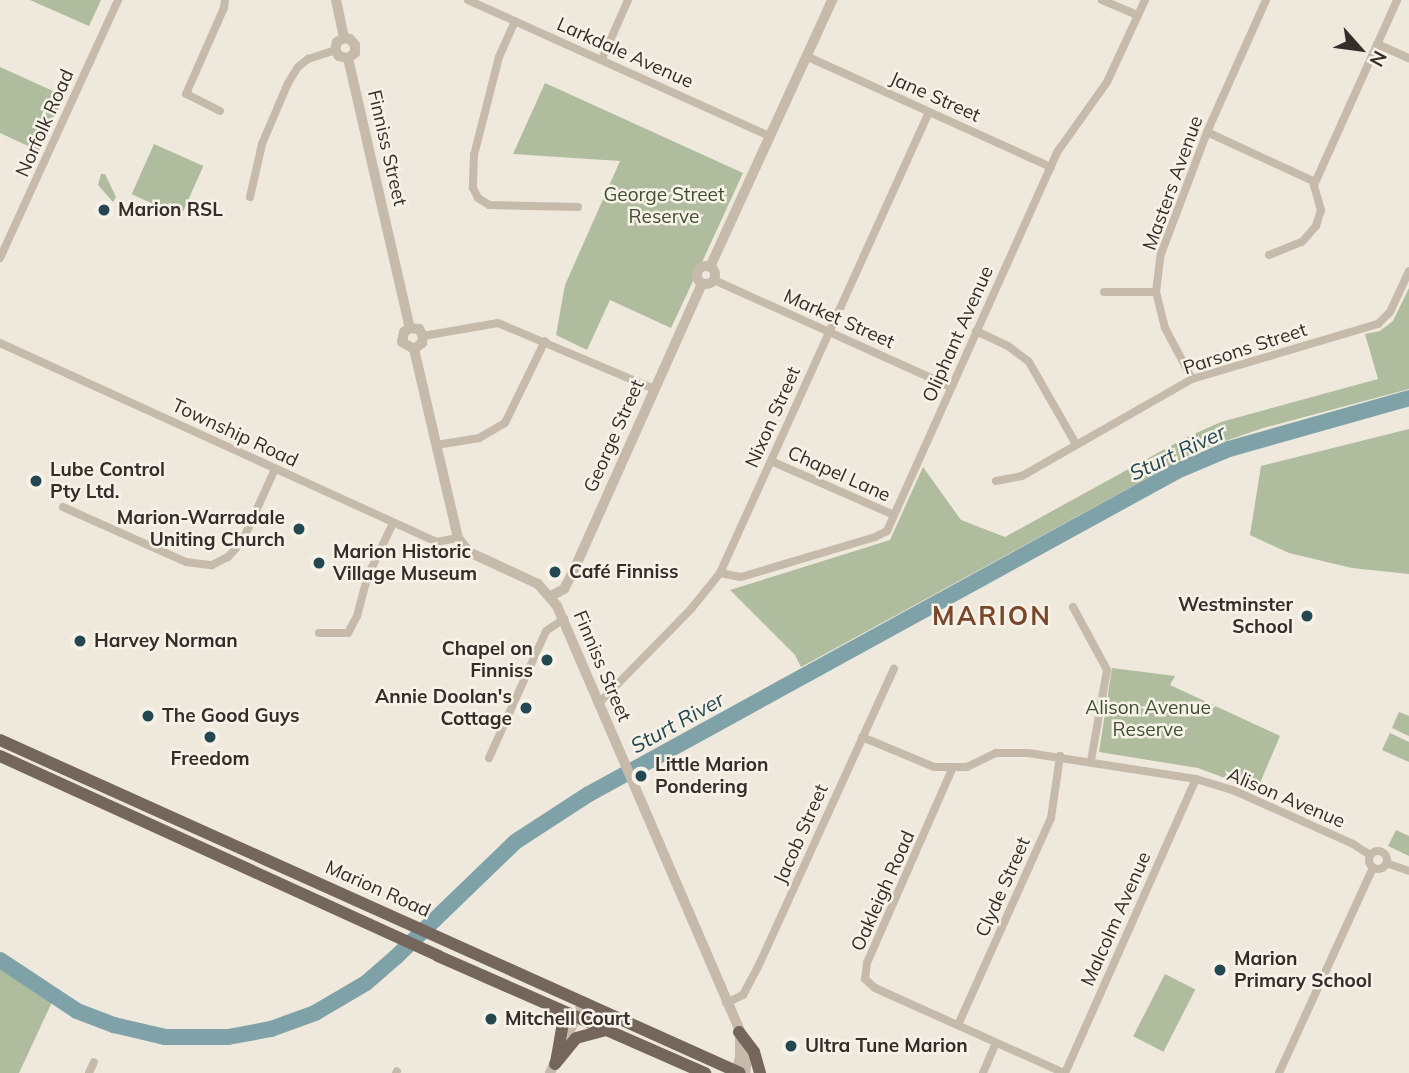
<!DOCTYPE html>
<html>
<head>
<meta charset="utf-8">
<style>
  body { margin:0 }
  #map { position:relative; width:1409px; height:1073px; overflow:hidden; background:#efe8dc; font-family:Mulish,sans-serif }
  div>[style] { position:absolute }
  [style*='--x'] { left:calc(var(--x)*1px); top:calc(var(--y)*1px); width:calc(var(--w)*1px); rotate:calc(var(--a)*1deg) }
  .green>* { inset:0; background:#afbc9e; transform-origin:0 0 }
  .river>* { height:16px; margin:-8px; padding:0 8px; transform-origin:8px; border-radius:8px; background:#7fa2a9 }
  .minor>* { height:8px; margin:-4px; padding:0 4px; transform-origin:4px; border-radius:4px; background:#c6baaa }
  .minor>.ring { margin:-4px; padding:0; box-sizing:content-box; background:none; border:8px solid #c6baaa; border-radius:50% }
  .tertiary>* { height:10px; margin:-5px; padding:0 5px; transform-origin:5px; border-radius:5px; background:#c6baaa }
  .tertiary>.ring { margin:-5px; padding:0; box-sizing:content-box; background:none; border:10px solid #c6baaa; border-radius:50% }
  .primary>* { height:12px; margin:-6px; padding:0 6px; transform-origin:6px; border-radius:6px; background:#74665b }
  .dots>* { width:19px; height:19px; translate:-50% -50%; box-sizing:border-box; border:4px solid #f7f2e8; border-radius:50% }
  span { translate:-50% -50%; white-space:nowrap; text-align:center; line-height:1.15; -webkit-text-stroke:5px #f7f2e8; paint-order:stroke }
  .street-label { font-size:19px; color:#342d29 }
  .park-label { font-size:19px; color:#404f2f }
  .poi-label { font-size:19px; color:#342d29; font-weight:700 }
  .left { translate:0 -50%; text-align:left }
  .right { translate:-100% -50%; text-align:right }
  .water-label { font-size:21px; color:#234851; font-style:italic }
  .district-label { font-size:26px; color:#7a472b; font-weight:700; letter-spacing:2px }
  .north { position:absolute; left:1325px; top:14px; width:70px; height:70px; -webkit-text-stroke:5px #f7f2e8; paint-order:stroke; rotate:118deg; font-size:19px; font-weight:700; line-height:28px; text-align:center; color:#342d29 }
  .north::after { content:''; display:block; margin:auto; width:24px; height:32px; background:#342d29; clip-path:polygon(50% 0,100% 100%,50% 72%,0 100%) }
</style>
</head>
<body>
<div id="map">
  <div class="green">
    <i style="clip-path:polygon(30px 0,101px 0,89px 26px)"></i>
    <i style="clip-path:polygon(0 67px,64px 96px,39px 151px,0 133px)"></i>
    <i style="clip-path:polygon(545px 83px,743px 173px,703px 260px,692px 275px,693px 281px,671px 328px,610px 300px,587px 350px,556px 335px,565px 285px,620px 161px,513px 154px)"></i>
    <i style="left:154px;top:144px;width:54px;height:55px;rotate:24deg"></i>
    <i style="clip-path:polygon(101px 174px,105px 174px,116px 197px,113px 202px,98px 185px)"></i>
    <i style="clip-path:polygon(1409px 288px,1409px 389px,1263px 428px,1197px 451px,801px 667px,795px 655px,730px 590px,890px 540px,923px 467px,961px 520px,1005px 537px,1185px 438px,1221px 422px,1378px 379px,1365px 334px,1380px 331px,1393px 321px)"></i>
    <i style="clip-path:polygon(1409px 429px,1409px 574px,1352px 568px,1289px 553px,1250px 535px,1261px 466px)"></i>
    <i style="clip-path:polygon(1112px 668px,1175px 676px,1170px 685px,1280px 736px,1257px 790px,1198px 768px,1099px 752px)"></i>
    <i style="clip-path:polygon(1399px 712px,1409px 716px,1409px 736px,1392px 728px)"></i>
    <i style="clip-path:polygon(1390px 733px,1409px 742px,1409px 762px,1382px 750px)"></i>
    <i style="clip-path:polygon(1396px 830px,1409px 836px,1409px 856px,1388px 846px)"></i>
    <i style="clip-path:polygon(0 965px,52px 1002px,19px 1073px,0 1073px)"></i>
    <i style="left:1165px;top:974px;width:34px;height:70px;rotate:27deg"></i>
  </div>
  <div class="river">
    <i style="--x:0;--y:960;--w:92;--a:33.5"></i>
    <i style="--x:77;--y:1011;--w:40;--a:21"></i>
    <i style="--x:114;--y:1025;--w:52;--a:13.2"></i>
    <i style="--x:165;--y:1037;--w:63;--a:0"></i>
    <i style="--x:228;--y:1037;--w:44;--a:-10.5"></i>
    <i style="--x:271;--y:1029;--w:47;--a:-20"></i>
    <i style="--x:315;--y:1013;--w:59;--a:-30.5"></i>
    <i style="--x:366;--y:983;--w:40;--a:-41"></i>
    <i style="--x:396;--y:957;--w:165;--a:-44"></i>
    <i style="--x:515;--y:842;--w:88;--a:-33"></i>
    <i style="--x:589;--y:794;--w:671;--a:-28.78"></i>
    <i style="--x:1177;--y:471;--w:56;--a:-22.9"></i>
    <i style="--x:1229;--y:449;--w:187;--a:-15.8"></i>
  </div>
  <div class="minor">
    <i style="--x:468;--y:0;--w:330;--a:24.3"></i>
    <i style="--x:1102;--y:0;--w:39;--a:23"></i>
    <i style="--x:515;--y:21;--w:39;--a:114"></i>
    <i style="--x:499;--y:57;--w:101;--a:104.3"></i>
    <i style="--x:474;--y:155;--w:33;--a:92"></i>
    <i style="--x:473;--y:188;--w:11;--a:63"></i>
    <i style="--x:478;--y:198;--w:13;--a:32"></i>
    <i style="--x:489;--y:205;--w:89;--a:1.3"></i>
    <i style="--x:1377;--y:44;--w:35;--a:24"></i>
    <i style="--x:806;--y:56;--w:269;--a:24.4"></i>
    <i style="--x:602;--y:59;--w:64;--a:-66.2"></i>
    <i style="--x:220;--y:111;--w:38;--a:-153"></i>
    <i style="--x:186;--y:94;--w:94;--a:-66.2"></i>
    <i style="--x:224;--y:8;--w:8;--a:-83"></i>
    <i style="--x:1207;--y:132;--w:119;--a:24.8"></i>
    <i style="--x:250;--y:197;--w:54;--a:-77.2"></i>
    <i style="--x:262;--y:144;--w:66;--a:-66.9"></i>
    <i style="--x:288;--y:83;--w:19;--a:-58"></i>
    <i style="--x:298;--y:67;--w:13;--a:-39"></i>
    <i style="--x:308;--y:59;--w:28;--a:-18"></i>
    <i style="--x:1269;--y:255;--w:35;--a:-22"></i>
    <i style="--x:1302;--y:242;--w:21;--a:-49"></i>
    <i style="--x:1316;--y:226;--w:17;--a:-73"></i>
    <i style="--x:1321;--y:210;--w:26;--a:-106"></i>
    <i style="--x:1314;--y:185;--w:203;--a:-65.8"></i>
    <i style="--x:0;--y:258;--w:284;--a:-65.4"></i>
    <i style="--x:714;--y:280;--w:260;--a:24.3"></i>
    <i style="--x:1104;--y:292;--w:52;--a:0"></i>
    <i style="--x:976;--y:331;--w:35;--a:25"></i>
    <i style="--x:1008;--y:346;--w:26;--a:37"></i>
    <i style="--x:1029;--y:362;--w:95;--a:60.2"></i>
    <i style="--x:423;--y:336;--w:76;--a:-9.8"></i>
    <i style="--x:498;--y:323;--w:169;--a:22.9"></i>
    <i style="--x:0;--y:343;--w:479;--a:24.5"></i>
    <i style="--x:436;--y:542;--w:22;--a:-10"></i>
    <i style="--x:1192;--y:379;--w:58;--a:-117.9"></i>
    <i style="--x:1165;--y:328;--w:37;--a:-104"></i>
    <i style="--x:1156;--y:292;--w:38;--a:-83"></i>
    <i style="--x:1161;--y:254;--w:130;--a:-69.3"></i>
    <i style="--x:1207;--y:132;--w:145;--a:-65.9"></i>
    <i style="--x:436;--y:445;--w:44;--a:-9.2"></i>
    <i style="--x:479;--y:438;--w:30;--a:-30"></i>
    <i style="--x:505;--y:423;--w:91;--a:-64"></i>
    <i style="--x:771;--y:461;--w:134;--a:23.7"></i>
    <i style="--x:996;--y:481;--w:26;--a:-11"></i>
    <i style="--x:1022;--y:476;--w:196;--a:-29.7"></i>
    <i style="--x:1192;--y:379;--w:194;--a:-16.5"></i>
    <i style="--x:1378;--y:324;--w:17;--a:-45"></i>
    <i style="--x:1390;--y:312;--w:45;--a:-65.1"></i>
    <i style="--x:63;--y:507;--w:135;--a:24.1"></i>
    <i style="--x:186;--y:562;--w:26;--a:7"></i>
    <i style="--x:212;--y:565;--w:18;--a:-27"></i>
    <i style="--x:228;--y:557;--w:21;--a:-47"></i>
    <i style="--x:242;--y:542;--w:80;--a:-65.7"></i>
    <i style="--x:720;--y:573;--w:21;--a:11"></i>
    <i style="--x:741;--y:577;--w:140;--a:-16.6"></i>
    <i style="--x:875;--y:537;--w:13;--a:-27"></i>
    <i style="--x:887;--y:531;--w:417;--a:-65.8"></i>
    <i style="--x:1058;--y:151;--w:85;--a:-54.6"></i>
    <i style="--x:1107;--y:82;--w:90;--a:-65.1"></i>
    <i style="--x:1073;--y:607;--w:72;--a:61.6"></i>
    <i style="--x:1107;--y:670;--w:92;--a:100"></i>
    <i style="--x:319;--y:633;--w:29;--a:0"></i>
    <i style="--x:348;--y:633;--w:19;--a:-62"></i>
    <i style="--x:357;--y:616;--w:39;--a:-75"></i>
    <i style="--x:367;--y:578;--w:61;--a:-64.7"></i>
    <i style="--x:599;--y:703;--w:132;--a:-45.6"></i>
    <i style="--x:691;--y:609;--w:46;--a:-51.1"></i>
    <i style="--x:720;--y:573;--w:506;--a:-65.61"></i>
    <i style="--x:862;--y:737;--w:78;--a:22.6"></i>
    <i style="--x:934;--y:767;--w:33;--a:0"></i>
    <i style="--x:967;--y:767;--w:32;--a:-26"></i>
    <i style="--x:996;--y:753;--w:32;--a:0"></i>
    <i style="--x:1028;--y:753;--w:170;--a:8.8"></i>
    <i style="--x:1196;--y:779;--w:39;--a:17"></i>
    <i style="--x:1233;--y:790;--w:132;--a:24.2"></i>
    <i style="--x:1353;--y:844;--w:20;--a:33"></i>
    <i style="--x:489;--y:758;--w:139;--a:-65.8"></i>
    <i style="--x:546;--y:631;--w:22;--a:-34"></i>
    <i style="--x:953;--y:767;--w:214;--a:113.7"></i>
    <i style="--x:867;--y:963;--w:16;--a:97"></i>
    <i style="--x:865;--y:979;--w:13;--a:42"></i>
    <i style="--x:875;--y:988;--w:207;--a:24.2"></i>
    <i class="ring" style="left:1369px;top:851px;width:10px;height:10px"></i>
    <i style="--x:1386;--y:863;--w:24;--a:19"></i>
    <i style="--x:726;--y:1003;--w:19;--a:-25"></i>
    <i style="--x:743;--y:995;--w:32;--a:-62"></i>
    <i style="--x:758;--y:967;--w:328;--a:-65.5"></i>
    <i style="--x:958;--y:1025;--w:227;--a:-65.8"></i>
    <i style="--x:1051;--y:818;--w:63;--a:-81.7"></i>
    <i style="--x:89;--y:1073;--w:12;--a:-66"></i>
    <i style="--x:396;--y:1073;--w:2;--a:-63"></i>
    <i style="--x:983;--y:1073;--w:33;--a:-67"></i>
    <i style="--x:1065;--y:1073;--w:322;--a:-66"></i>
    <i style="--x:1279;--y:1073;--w:226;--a:-65.4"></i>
  </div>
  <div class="tertiary">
    <i style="--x:336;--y:0;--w:39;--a:78"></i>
    <i style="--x:344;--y:38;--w:8;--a:150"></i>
    <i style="--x:337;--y:42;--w:8;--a:104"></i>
    <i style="--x:335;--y:50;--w:7;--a:56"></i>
    <i style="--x:339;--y:56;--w:9;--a:13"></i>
    <i style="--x:344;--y:38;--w:6;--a:9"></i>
    <i style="--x:350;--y:39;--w:8;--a:50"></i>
    <i style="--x:355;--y:45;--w:8;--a:90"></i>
    <i style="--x:355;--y:53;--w:9;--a:144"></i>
    <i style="--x:348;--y:58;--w:277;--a:77.1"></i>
    <i class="ring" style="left:697px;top:266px;width:8px;height:8px"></i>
    <i style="--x:710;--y:267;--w:294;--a:-65.4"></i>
    <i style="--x:410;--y:328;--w:9;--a:6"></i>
    <i style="--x:419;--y:329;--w:8;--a:60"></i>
    <i style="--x:423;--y:336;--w:7;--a:98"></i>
    <i style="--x:422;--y:343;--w:10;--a:143"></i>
    <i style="--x:410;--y:328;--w:7;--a:146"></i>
    <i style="--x:404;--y:332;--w:10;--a:101"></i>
    <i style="--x:402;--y:342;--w:14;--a:30"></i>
    <i style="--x:414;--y:349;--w:194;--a:76.9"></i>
    <i style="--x:458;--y:538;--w:18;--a:52"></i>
    <i style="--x:469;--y:552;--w:76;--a:24.9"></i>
    <i style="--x:538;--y:584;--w:29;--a:49"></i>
    <i style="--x:557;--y:606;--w:483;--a:66.7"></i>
    <i style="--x:748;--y:1050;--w:23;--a:97"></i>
    <i style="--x:551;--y:596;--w:15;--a:-28"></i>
    <i style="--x:564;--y:589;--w:19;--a:-62"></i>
    <i style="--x:573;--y:572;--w:316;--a:-65.9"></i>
    <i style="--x:550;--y:1073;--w:77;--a:-64.8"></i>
    <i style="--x:736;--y:1073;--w:16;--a:-76"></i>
    <i style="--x:740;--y:1057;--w:19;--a:-90"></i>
  </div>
  <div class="primary">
    <i style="--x:0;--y:740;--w:811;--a:24.23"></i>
    <i style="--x:0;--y:756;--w:482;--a:24.5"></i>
    <i style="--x:438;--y:956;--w:292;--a:23.7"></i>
    <i style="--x:554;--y:1009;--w:17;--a:57"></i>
    <i style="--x:563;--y:1023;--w:39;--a:100"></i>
    <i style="--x:739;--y:1032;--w:25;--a:53"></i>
    <i style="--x:754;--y:1052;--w:22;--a:74"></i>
    <i style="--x:555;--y:1064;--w:33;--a:-51"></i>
    <i style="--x:576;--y:1038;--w:31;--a:-15"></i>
  </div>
  <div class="dots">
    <i style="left:104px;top:210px;background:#234851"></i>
    <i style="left:36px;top:481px;background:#234851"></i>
    <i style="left:299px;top:529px;background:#234851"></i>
    <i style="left:319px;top:563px;background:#234851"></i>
    <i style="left:555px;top:572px;background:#234851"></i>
    <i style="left:1307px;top:616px;background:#234851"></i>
    <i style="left:80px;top:641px;background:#234851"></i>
    <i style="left:547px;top:660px;background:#234851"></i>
    <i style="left:526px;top:708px;background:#234851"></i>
    <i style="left:148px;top:716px;background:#234851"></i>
    <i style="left:210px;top:737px;background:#234851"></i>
    <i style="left:641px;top:776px;background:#234851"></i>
    <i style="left:1220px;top:970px;background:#234851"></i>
    <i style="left:491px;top:1019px;background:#234851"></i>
    <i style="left:791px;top:1046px;background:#234851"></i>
  </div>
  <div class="street-label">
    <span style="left:625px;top:53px;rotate:24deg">Larkdale Avenue</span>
    <span style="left:935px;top:97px;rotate:24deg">Jane Street</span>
    <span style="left:45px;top:123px;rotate:-66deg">Norfolk Road</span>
    <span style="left:387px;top:148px;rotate:77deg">Finniss Street</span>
    <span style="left:1173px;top:183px;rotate:-70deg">Masters Avenue</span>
    <span style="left:839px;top:319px;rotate:24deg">Market Street</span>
    <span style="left:958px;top:334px;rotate:-66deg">Oliphant Avenue</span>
    <span style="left:1245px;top:349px;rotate:-18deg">Parsons Street</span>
    <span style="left:773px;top:417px;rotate:-66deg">Nixon Street</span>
    <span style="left:235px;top:433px;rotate:25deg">Township Road</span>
    <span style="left:614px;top:436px;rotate:-66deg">George Street</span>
    <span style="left:839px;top:474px;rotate:24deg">Chapel Lane</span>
    <span style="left:602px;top:666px;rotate:67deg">Finniss Street</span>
    <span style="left:1286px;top:798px;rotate:23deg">Alison Avenue</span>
    <span style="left:801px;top:834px;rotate:-66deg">Jacob Street</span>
    <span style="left:1003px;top:887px;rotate:-66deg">Clyde Street</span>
    <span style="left:378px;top:889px;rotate:24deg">Marion Road</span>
    <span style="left:883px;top:891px;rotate:-66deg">Oakleigh Road</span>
    <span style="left:1116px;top:919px;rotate:-66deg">Malcolm Avenue</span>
  </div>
  <div class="park-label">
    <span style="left:664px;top:206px">George Street<br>Reserve</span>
    <span style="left:1148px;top:719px">Alison Avenue<br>Reserve</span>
  </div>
  <div class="poi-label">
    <span class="left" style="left:118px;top:210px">Marion RSL</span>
    <span class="left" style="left:50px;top:481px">Lube Control<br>Pty Ltd.</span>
    <span class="right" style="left:285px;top:529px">Marion-Warradale<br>Uniting Church</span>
    <span class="left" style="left:333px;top:563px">Marion Historic<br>Village Museum</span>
    <span class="left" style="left:569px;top:572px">Café Finniss</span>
    <span class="right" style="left:1293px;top:616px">Westminster<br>School</span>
    <span class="left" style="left:94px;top:641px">Harvey Norman</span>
    <span class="right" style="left:533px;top:660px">Chapel on<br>Finniss</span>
    <span class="right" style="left:512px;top:708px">Annie Doolan's<br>Cottage</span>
    <span class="left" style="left:162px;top:716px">The Good Guys</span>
    <span style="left:210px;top:759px">Freedom</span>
    <span class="left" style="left:655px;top:776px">Little Marion<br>Pondering</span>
    <span class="left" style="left:1234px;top:970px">Marion<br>Primary School</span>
    <span class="left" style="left:505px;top:1019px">Mitchell Court</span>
    <span class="left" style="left:805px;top:1046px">Ultra Tune Marion</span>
  </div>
  <div class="water-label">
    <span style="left:1177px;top:452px;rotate:-25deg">Sturt River</span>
    <span style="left:677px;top:722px;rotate:-29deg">Sturt River</span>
  </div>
  <div class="district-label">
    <span style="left:992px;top:616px">MARION</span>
  </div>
  <div class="north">N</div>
</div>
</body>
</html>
